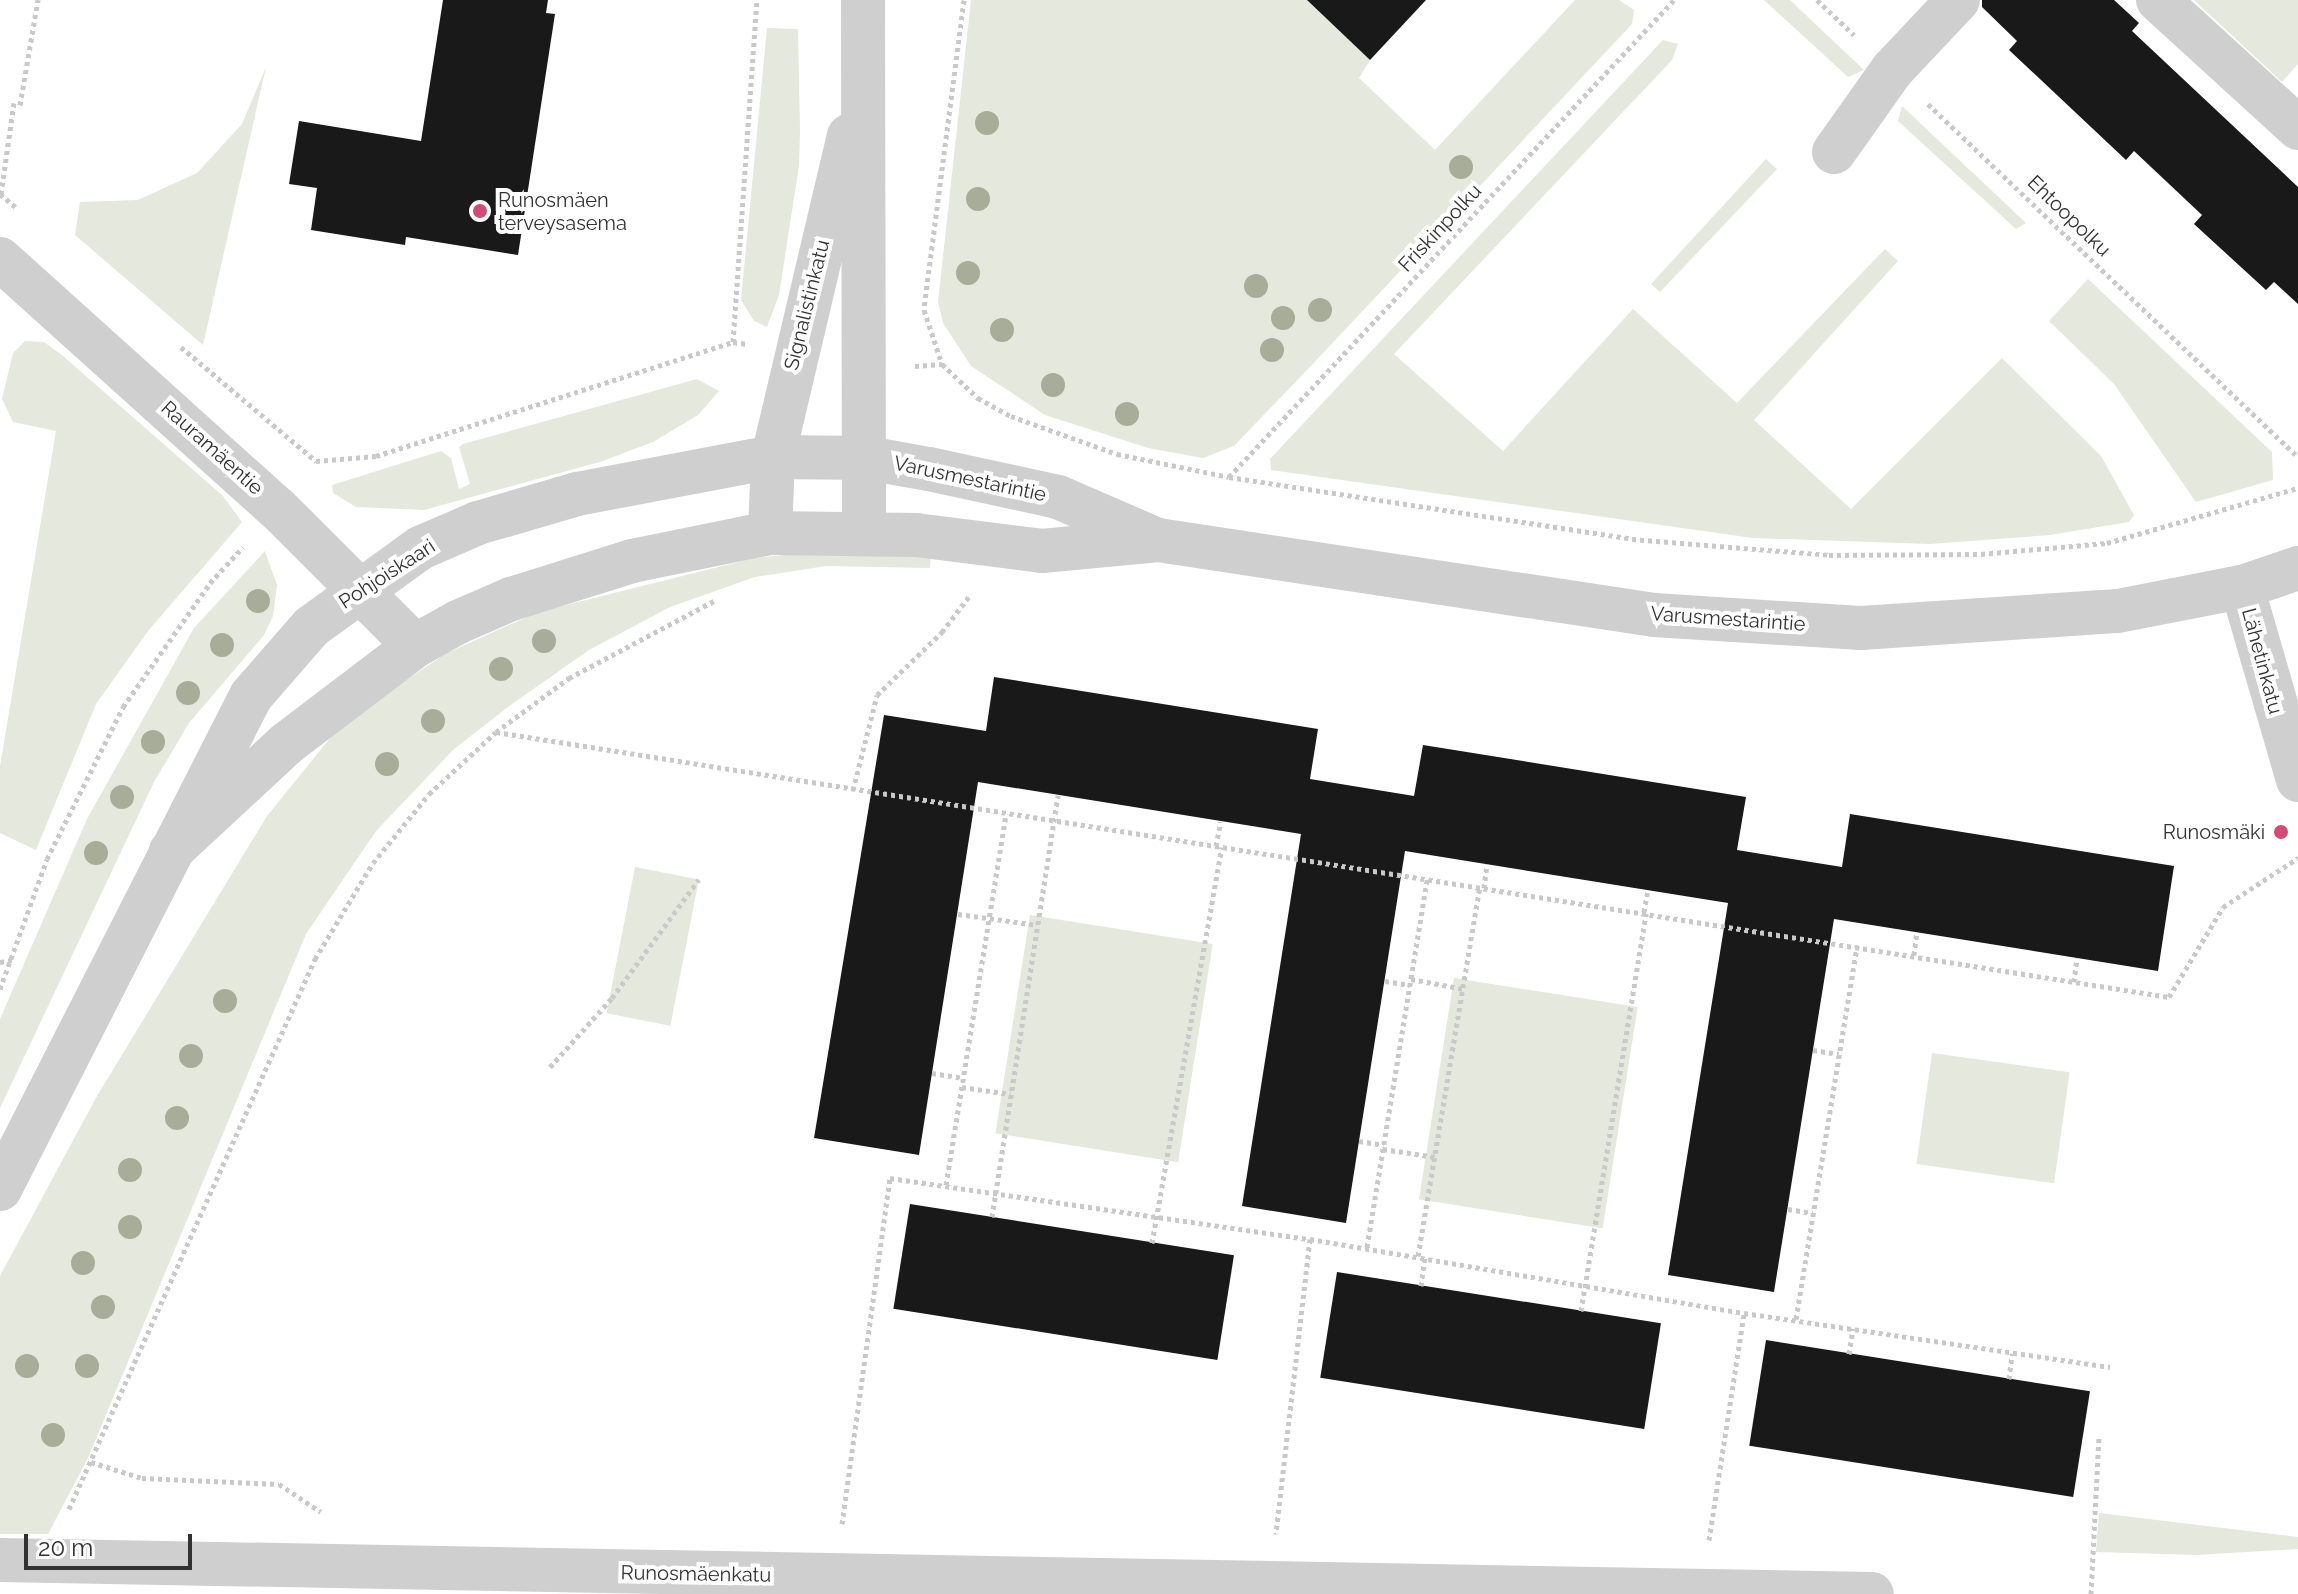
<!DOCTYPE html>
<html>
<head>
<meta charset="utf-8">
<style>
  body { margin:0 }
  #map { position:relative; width:2298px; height:1594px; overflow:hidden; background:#fff; font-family:Raleway,sans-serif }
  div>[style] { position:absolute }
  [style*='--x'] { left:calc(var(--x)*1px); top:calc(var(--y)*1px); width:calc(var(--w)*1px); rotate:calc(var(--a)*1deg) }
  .green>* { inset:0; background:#e5e8dc; transform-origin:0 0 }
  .building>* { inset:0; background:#191919; transform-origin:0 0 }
  .path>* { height:5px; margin-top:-2.5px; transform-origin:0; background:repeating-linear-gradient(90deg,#c9c9c9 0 4px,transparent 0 8px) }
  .minor>* { height:44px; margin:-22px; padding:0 22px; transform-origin:22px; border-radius:22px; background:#cfcfcf }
  .trees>* { width:24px; height:24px; margin:-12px; border-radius:50%; background:#a7ad98 }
  .dots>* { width:22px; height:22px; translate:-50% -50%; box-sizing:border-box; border:4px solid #fff; border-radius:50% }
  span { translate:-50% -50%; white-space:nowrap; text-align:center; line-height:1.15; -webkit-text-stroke:8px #fff; paint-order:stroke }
  .poi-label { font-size:20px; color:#323232 }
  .left { translate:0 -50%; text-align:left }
  .right { translate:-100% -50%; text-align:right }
  .street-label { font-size:20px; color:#323232 }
  .scale { position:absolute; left:24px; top:1534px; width:168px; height:36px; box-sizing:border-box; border:4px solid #323232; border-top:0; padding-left:10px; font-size:24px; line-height:28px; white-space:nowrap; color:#323232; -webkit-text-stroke:6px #fff; paint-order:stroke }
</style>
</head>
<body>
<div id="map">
  <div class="green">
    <i style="clip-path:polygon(971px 0,1307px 0,1370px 60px,1359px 78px,1435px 150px,1575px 0,1619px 0,1634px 10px,1632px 24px,1325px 351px,1234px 446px,1203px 458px,1148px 448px,1045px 415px,971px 366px,943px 323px,938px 302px)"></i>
    <i style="clip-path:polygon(1764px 0,1790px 0,1864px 70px,1848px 77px)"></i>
    <i style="clip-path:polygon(2194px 0,2298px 0,2298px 64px,2282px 82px)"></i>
    <i style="clip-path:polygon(767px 28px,798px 29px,800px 130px,799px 166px,779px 295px,767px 327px,754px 321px,741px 300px)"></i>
    <i style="clip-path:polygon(1663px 40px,1678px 44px,1672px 60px,1394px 354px,1503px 451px,1633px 309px,1737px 403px,1885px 249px,1898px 261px,1754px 420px,1851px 509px,2002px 358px,2101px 456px,2134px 515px,2129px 522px,2050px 535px,1930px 544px,1753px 538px,1271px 470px,1270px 459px)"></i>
    <i style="clip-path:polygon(266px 67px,203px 345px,75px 235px,80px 202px,138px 200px,197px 173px,242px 124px)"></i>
    <i style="clip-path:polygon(1902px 106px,2026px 223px,2016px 229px,1898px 121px)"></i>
    <i style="clip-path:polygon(1766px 159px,1777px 169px,1660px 292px,1651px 284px)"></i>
    <i style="clip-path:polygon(2088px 279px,2272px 452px,2273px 480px,2196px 502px,2114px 384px,2049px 321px)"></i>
    <i style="clip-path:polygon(25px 341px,44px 342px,63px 356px,223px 496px,242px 522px,148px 631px,96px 704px,36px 850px,0 833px,0 766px,56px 431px,13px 422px,2px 399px,13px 353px)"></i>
    <i style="clip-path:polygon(697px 379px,719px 391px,698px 415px,653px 442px,600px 462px,424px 510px,356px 507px,333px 493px,332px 485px,441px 451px,451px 458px,459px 489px,470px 484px,459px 447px,463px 444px)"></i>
    <i style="clip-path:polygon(265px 551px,277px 585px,273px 616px,264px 635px,189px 723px,154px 782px,0 1108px,0 1019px,87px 819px,194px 628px)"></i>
    <i style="clip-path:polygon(824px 551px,931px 554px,930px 568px,826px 566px,755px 577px,670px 607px,589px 650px,512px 704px,454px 749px,376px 831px,306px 934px,88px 1458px,48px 1534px,0 1534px,0 1276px,97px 1096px,267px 816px,344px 721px,447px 653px,538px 612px,754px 558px)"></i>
    <i style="left:635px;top:867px;width:65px;height:149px;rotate:11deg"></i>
    <i style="left:1030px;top:915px;width:185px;height:221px;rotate:9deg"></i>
    <i style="left:1454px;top:978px;width:186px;height:224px;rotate:9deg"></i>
    <i style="left:1932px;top:1053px;width:139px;height:112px;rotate:8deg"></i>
    <i style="clip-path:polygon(2099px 1513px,2298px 1537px,2298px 1549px,2196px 1555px,2096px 1552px)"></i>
  </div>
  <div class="building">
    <i style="clip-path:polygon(443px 0,548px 0,546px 13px,555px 14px,518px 255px,406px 237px,405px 245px,311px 230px,317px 188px,289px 184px,299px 121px,421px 141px)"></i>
    <i style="clip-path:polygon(1307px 0,1426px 0,1370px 60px)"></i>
    <i style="clip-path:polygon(1982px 0,2114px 0,2139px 23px,2132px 31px,2298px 187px,2298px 304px,2274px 282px,2266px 290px,2194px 224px,2202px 215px,2134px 151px,2126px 160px,2009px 50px,2017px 41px,1982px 7px)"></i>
    <i style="clip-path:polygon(994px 677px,1318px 729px,1310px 779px,1414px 796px,1423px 745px,1746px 797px,1737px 850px,1842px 867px,1850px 814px,2174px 866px,2158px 971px,1834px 919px,1774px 1292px,1668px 1275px,1728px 903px,1405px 851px,1346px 1223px,1242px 1206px,1301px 834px,978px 782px,919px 1155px,814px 1138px,884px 715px,986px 731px)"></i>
    <i style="left:910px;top:1204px;width:328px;height:106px;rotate:9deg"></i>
    <i style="left:1337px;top:1272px;width:328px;height:107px;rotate:9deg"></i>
    <i style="left:1766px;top:1340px;width:328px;height:107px;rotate:9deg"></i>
  </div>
  <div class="path">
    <i style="--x:964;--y:0;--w:313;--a:97.4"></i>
    <i style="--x:924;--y:310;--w:57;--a:71.6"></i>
    <i style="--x:942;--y:364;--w:50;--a:43.4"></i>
    <i style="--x:978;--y:398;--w:38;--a:29"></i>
    <i style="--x:1011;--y:416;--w:113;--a:19.7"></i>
    <i style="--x:1117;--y:454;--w:114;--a:11.6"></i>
    <i style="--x:1229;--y:477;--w:408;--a:8.7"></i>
    <i style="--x:1632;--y:539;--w:198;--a:4.6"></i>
    <i style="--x:1829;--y:555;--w:152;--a:-0.4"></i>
    <i style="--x:1981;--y:554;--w:126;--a:-5"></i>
    <i style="--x:2107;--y:543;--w:199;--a:-16.1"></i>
    <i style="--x:1817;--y:0;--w:51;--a:43.4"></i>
    <i style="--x:1928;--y:104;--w:511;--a:43.65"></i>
    <i style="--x:20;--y:105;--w:107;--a:-80.3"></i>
    <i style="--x:0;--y:194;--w:23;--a:40"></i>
    <i style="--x:1;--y:194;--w:92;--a:-81.9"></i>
    <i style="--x:733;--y:342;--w:343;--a:-86"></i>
    <i style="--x:181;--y:347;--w:177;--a:40.2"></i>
    <i style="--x:316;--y:461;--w:60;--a:-4.8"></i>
    <i style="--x:376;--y:456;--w:375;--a:-17.7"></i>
    <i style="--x:733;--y:342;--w:14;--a:8"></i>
    <i style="--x:915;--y:366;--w:27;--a:-4"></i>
    <i style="--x:1229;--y:477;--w:652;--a:-46.99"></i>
    <i style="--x:496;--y:732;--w:1694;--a:9"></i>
    <i style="--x:2169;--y:997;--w:105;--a:-59"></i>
    <i style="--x:2223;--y:907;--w:90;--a:-33.2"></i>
    <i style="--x:853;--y:790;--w:98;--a:-75.8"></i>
    <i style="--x:877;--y:695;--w:91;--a:-44.1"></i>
    <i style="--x:942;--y:632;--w:48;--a:-52.7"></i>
    <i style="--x:1216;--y:846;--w:25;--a:-79"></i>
    <i style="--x:1484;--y:888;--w:24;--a:-83"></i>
    <i style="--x:1644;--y:912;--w:22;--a:-80"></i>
    <i style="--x:958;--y:914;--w:80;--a:7.9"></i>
    <i style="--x:1914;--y:955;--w:23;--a:-83"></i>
    <i style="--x:0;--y:962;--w:12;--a:-9"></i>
    <i style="--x:1411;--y:979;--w:54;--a:10.7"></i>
    <i style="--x:1385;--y:981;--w:25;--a:9"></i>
    <i style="--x:2074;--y:982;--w:24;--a:-83"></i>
    <i style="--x:0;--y:989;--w:138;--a:-70.1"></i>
    <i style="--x:47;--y:859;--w:170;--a:-63.4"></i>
    <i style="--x:123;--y:707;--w:151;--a:-54.9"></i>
    <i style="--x:210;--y:583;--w:49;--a:-47.5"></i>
    <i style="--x:1813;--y:1050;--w:26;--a:9"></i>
    <i style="--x:550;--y:1067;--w:93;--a:-48.1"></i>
    <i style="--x:612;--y:998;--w:147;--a:-53.8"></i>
    <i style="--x:932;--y:1073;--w:32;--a:9"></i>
    <i style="--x:962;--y:1087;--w:49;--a:8.3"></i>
    <i style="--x:1359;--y:1141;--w:25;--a:9"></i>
    <i style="--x:1383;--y:1149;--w:53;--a:8.7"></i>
    <i style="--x:946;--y:1185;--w:376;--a:-80.8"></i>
    <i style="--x:1788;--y:1209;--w:25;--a:9"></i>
    <i style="--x:992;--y:1217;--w:427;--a:-81.1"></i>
    <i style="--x:1310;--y:1239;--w:440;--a:9.7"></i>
    <i style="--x:1152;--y:1243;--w:402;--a:-80"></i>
    <i style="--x:1367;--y:1247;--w:373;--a:-80.7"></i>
    <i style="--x:1418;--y:1256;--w:374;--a:-80.5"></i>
    <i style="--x:1421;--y:1286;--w:29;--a:-82"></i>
    <i style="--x:1581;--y:1311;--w:403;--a:-80.7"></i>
    <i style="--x:1796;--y:1319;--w:379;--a:-80.7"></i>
    <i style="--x:1849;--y:1354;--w:26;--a:-81"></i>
    <i style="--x:2009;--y:1379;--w:26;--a:-83"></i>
    <i style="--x:91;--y:1462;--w:53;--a:17.4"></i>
    <i style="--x:142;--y:1478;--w:137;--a:2.5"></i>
    <i style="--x:279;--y:1484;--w:50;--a:33.7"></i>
    <i style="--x:69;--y:1509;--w:603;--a:-65.9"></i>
    <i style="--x:315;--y:959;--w:112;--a:-58.9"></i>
    <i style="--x:373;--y:863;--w:89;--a:-50.9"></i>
    <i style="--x:429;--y:794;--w:91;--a:-42.8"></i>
    <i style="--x:496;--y:732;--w:91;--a:-36.5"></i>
    <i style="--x:569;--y:678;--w:164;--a:-28"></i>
    <i style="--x:842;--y:1524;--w:349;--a:-82.1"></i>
    <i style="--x:890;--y:1178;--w:424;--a:8.3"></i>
    <i style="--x:1310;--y:1239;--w:297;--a:96.6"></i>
    <i style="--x:1709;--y:1540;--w:230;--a:-81.2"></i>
    <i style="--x:1744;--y:1313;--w:370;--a:8.4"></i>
    <i style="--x:2091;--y:1594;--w:156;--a:-87.1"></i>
  </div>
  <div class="minor">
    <i style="--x:863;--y:0;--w:532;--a:89.89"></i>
    <i style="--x:2158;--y:0;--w:190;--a:42.4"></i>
    <i style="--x:1834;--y:152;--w:100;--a:-54.7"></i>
    <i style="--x:1892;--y:70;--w:96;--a:-46.7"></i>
    <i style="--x:0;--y:259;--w:372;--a:42"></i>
    <i style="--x:277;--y:508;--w:195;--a:45"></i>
    <i style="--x:770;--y:533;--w:76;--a:-87.7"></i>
    <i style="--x:773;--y:457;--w:330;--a:-76.7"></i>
    <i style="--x:2242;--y:587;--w:201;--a:73.8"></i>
    <i style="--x:171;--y:851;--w:157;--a:-42.9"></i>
    <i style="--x:286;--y:744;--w:162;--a:-37.2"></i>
    <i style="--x:415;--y:646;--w:49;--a:-29.2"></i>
    <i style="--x:458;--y:622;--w:58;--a:-23.5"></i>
    <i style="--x:511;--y:599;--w:127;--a:-17.4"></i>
    <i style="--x:632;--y:561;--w:141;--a:-11.5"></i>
    <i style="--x:770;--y:533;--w:146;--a:0.8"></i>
    <i style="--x:916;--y:535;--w:127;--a:7.2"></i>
    <i style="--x:1042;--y:551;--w:117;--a:-5.4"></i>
    <i style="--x:1158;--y:540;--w:502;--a:8.6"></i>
    <i style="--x:1654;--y:615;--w:207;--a:3.6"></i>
    <i style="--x:1861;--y:628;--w:258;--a:-3.8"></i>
    <i style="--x:2118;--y:611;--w:126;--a:-11"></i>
    <i style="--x:2242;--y:587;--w:59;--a:-18.7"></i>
    <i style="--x:0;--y:1189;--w:553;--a:-63.02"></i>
    <i style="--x:251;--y:696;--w:91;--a:-49"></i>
    <i style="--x:311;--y:627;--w:135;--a:-35.9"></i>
    <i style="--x:420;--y:548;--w:63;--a:-23.3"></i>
    <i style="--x:478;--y:523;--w:103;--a:-16.3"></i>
    <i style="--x:577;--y:494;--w:199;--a:-10.7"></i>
    <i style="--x:773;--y:457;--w:94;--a:0.6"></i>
    <i style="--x:867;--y:458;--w:63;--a:10.1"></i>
    <i style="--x:929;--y:469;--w:132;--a:12.2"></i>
    <i style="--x:1058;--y:497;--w:106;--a:23.4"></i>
    <i style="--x:0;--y:1560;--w:1872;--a:1.04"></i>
  </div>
  <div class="trees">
    <i style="left:987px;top:123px"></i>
    <i style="left:1461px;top:167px"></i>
    <i style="left:978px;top:199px"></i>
    <i style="left:968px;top:273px"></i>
    <i style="left:1256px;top:286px"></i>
    <i style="left:1320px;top:310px"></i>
    <i style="left:1283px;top:318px"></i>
    <i style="left:1002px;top:330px"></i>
    <i style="left:1272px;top:350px"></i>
    <i style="left:1053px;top:385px"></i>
    <i style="left:1127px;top:414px"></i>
    <i style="left:258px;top:601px"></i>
    <i style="left:544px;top:641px"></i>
    <i style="left:222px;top:645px"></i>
    <i style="left:501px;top:669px"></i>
    <i style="left:188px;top:693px"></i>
    <i style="left:433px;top:721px"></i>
    <i style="left:153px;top:742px"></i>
    <i style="left:387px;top:764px"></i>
    <i style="left:122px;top:797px"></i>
    <i style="left:96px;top:853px"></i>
    <i style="left:225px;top:1001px"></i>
    <i style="left:191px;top:1056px"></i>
    <i style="left:177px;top:1118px"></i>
    <i style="left:130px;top:1170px"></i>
    <i style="left:130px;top:1227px"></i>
    <i style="left:83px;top:1263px"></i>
    <i style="left:103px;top:1307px"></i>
    <i style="left:27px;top:1366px"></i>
    <i style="left:87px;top:1366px"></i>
    <i style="left:53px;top:1435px"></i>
  </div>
  <div class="dots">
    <i style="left:480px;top:211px;background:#d34a77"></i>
    <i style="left:2281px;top:832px;background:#d34a77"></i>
  </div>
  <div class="poi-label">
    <span class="left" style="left:498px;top:212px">Runosmäen<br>terveysasema</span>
    <span class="right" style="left:2265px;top:832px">Runosmäki</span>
  </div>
  <div class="street-label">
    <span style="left:2069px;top:216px;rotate:44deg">Ehtoopolku</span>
    <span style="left:1440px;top:228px;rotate:-47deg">Friskinpolku</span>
    <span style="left:807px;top:305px;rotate:-76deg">Signalistinkatu</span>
    <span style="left:212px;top:448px;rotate:42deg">Rauramäentie</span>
    <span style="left:970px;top:479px;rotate:12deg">Varusmestarintie</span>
    <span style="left:387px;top:574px;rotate:-33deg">Pohjoiskaari</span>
    <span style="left:1728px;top:619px;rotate:4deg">Varusmestarintie</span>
    <span style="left:2262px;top:661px;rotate:75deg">Lähetinkatu</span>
    <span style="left:696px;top:1574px;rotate:1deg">Runosmäenkatu</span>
  </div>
  <div class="scale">20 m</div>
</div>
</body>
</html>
